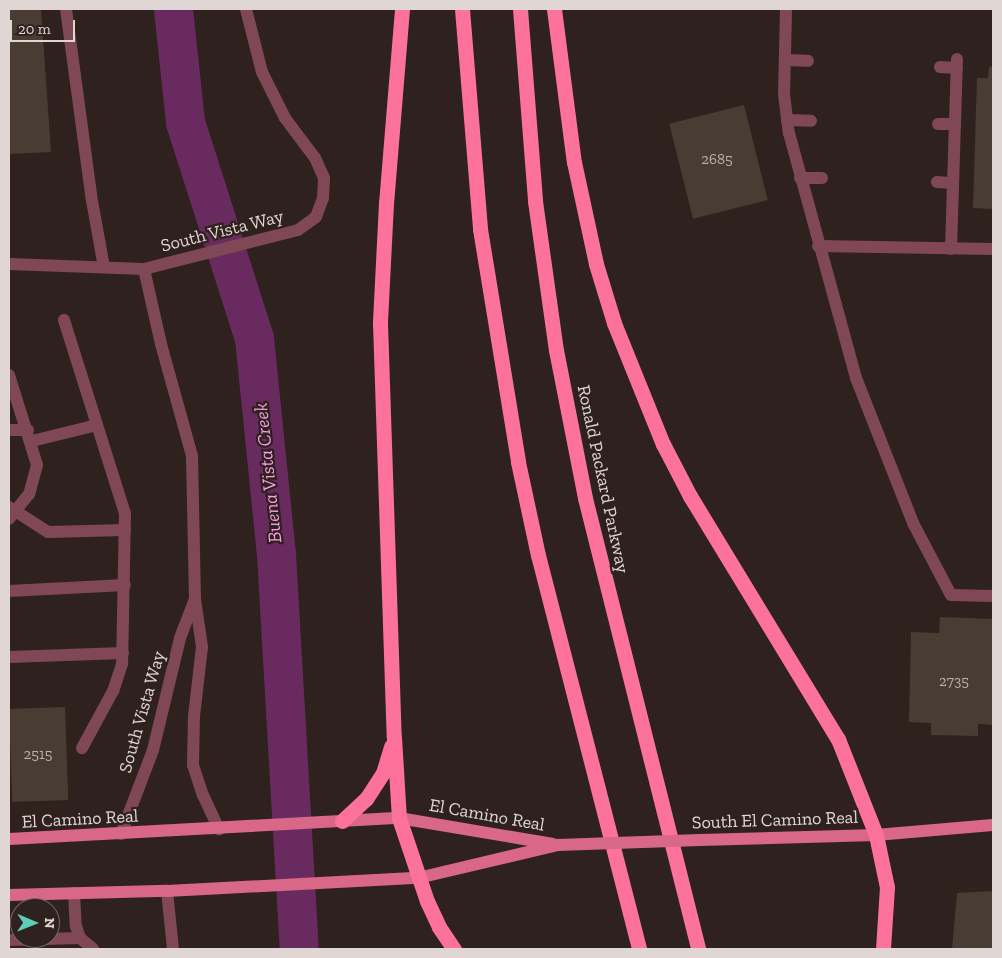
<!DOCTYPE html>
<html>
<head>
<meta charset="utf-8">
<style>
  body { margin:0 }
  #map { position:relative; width:1002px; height:958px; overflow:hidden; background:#2f211e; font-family:"Zilla Slab",serif }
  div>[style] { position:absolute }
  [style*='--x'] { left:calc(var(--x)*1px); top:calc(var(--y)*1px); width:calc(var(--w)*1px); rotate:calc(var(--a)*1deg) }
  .river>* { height:39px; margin:-19.5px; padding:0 19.5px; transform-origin:19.5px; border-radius:19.5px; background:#692b5f }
  .building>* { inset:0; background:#493d33; transform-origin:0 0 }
  .minor>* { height:12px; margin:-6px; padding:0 6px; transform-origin:6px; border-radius:6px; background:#804857 }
  .major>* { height:12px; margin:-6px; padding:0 6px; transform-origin:6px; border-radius:6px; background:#d96788 }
  .highway>* { height:15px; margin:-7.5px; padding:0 7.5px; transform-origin:7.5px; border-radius:7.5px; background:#fc729b }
  .major-bridge>* { height:12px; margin:-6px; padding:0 6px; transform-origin:6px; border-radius:6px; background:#d96788 }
  span { translate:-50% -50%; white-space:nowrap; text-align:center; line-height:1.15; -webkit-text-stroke:4.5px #2f211e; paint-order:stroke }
  .number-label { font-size:15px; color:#bab0ac }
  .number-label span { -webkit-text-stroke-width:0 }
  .street-label { font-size:18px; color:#e0d6d4 }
  .water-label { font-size:19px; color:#fa9ee7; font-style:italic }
  .frame { position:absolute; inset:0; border:10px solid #e0d6d4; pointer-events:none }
  .north { position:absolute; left:10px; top:898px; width:50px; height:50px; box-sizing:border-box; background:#2f211e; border:1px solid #766967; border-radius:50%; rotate:91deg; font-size:14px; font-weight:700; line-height:20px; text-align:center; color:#e0d6d4 }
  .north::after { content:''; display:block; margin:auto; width:18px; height:22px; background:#5dceb9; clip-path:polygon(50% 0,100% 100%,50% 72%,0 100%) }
  .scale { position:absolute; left:10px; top:20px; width:65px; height:22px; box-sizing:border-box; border:2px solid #e0d6d4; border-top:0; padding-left:6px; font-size:15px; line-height:18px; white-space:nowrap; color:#e0d6d4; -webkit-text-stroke:4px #2f211e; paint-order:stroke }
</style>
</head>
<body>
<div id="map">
  <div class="river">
    <i style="--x:173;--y:9;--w:114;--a:83.9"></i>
    <i style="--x:185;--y:122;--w:227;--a:72.3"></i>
    <i style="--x:254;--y:338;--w:217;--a:84.2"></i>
    <i style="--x:276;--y:554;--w:396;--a:86.7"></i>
  </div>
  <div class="building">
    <i style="clip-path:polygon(9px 9px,41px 9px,51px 152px,9px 154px)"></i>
    <i style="clip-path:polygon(993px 66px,993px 209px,973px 208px,977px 78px,988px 78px,989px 67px)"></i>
    <i style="left:744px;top:105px;width:98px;height:77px;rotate:76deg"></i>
    <i style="clip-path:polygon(940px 617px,993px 619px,993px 725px,978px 724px,978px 736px,931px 735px,931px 723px,909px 722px,911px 632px,939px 633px)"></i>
    <i style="left:65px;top:707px;width:93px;height:56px;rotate:88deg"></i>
    <i style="clip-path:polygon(993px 891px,993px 949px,952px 949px,957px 893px)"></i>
  </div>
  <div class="minor">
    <i style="--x:66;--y:9;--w:188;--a:82.3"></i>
    <i style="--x:91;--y:195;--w:73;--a:79.8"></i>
    <i style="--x:786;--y:9;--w:85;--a:91.3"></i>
    <i style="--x:784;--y:94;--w:39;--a:83"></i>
    <i style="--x:789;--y:133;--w:254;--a:74.7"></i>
    <i style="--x:856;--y:378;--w:156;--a:68.5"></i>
    <i style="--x:913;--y:523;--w:81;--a:62.2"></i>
    <i style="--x:951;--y:595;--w:42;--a:1.4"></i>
    <i style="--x:785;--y:60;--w:23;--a:2"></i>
    <i style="--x:940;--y:67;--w:17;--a:3"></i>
    <i style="--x:787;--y:120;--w:24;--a:2"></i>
    <i style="--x:938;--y:124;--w:17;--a:0"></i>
    <i style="--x:800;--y:178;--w:22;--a:0"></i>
    <i style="--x:937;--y:182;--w:16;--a:4"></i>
    <i style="--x:818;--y:246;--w:175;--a:1"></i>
    <i style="--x:951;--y:249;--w:190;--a:-88.2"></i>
    <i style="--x:9;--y:264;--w:135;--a:2.1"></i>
    <i style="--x:144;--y:269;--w:159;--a:-14.2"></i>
    <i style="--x:298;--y:230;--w:22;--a:-36"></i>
    <i style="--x:316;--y:217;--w:20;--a:-70"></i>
    <i style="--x:323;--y:198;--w:20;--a:-87"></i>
    <i style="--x:324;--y:178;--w:22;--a:-114"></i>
    <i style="--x:315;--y:158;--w:50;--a:-126.9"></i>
    <i style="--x:285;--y:118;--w:51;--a:-116.6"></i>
    <i style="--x:262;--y:72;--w:65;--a:-104.3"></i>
    <i style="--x:144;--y:269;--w:77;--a:77.2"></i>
    <i style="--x:161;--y:344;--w:116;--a:74.5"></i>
    <i style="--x:192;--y:456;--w:143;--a:88.8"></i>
    <i style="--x:195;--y:599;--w:49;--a:81.7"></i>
    <i style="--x:202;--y:647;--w:69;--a:96.6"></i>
    <i style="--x:194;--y:716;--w:49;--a:91.2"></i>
    <i style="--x:193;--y:765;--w:32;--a:72"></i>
    <i style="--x:203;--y:795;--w:38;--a:65"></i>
    <i style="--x:64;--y:320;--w:202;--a:72.5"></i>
    <i style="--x:125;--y:513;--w:151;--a:91.1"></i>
    <i style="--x:122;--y:664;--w:28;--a:108"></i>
    <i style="--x:113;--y:691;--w:65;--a:118.5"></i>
    <i style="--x:9;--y:375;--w:94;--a:72.7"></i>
    <i style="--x:37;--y:465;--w:30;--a:105"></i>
    <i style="--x:29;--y:494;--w:32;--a:129"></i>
    <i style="--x:9;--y:430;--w:19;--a:0"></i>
    <i style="--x:32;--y:441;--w:67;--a:-13.8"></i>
    <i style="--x:9;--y:507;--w:46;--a:32.7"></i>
    <i style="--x:48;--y:532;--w:77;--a:-1.5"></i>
    <i style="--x:9;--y:591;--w:116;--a:-3"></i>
    <i style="--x:9;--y:657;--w:114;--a:-2"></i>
    <i style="--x:121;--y:834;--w:90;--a:-69.1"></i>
    <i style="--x:153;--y:750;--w:115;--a:-76.4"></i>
    <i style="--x:180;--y:638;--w:40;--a:-69"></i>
    <i style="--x:167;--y:891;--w:58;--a:84.1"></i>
    <i style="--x:74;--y:893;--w:33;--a:87"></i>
    <i style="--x:76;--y:926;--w:13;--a:72"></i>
    <i style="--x:80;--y:938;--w:17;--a:40"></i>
    <i style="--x:9;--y:940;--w:71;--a:-1.6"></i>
  </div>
  <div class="major">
    <i style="--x:9;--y:839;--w:391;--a:-3.1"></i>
    <i style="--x:399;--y:818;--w:156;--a:9.6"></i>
    <i style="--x:700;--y:840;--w:176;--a:-1.6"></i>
    <i style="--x:876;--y:835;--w:117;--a:-4.9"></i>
    <i style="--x:9;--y:895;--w:158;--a:-1.5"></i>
    <i style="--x:167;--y:891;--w:251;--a:-3"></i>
    <i style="--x:418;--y:878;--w:144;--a:-13.3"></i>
  </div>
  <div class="highway">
    <i style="--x:402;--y:9;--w:195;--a:94.7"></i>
    <i style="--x:386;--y:203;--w:120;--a:92.9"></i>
    <i style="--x:380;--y:323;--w:414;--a:88.1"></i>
    <i style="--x:394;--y:737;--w:81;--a:86.5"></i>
    <i style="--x:399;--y:818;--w:88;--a:71.4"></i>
    <i style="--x:427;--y:901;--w:29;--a:65"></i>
    <i style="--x:439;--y:927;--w:27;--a:56"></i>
    <i style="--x:462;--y:9;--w:221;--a:85.3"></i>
    <i style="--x:480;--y:229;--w:236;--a:80.7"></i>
    <i style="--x:518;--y:462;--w:95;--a:77.9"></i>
    <i style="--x:538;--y:555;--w:407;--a:75.6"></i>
    <i style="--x:520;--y:9;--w:193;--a:85.5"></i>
    <i style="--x:535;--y:201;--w:150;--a:82"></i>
    <i style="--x:556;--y:350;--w:151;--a:78.9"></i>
    <i style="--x:585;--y:498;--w:465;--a:75.9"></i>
    <i style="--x:554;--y:9;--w:154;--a:82.6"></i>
    <i style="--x:574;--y:162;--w:104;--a:77.8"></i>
    <i style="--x:596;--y:264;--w:62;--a:73"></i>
    <i style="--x:614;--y:323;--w:131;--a:68"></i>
    <i style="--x:663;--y:444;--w:59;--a:62.6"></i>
    <i style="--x:690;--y:496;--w:285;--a:58.7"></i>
    <i style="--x:838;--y:739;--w:103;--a:68.4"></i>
    <i style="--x:876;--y:835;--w:53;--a:78.1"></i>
    <i style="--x:887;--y:887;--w:62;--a:93.7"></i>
    <i style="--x:342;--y:821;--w:33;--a:-43"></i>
    <i style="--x:366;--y:799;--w:31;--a:-57"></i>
    <i style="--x:383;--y:773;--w:28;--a:-73"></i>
  </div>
  <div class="major-bridge">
    <i style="--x:558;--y:845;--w:142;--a:-2"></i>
  </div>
  <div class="number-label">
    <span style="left:717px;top:160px">2685</span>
    <span style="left:954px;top:682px">2735</span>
    <span style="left:38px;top:755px">2515</span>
  </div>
  <div class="street-label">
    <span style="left:222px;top:231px;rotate:-14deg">South Vista Way</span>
    <span style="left:603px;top:479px;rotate:78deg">Ronald Packard Parkway</span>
    <span style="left:142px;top:712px;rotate:-74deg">South Vista Way</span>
    <span style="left:487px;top:815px;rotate:10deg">El Camino Real</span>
    <span style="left:80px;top:819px;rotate:-3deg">El Camino Real</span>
    <span style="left:775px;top:820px;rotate:-2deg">South El Camino Real</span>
  </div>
  <div class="water-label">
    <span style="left:268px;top:473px;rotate:-96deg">Buena Vista Creek</span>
  </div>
  <div class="frame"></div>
  <div class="north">N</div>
  <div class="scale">20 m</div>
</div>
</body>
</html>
